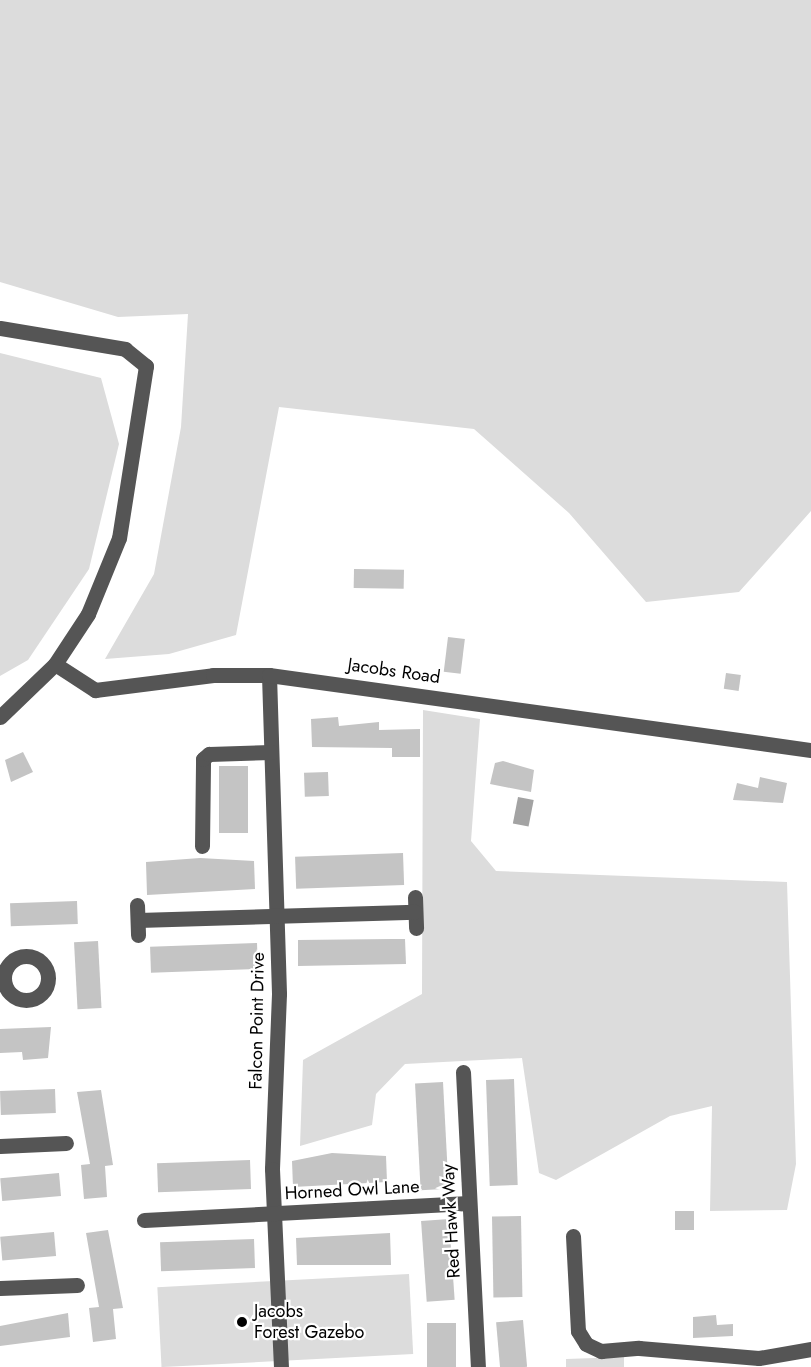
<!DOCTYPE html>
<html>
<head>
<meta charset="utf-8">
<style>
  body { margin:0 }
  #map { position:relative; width:811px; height:1367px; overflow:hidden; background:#fff; font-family:Jost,sans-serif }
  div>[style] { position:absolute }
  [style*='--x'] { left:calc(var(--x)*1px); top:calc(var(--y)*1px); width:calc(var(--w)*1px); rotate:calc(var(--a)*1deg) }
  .green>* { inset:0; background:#dcdcdc; transform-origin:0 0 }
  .water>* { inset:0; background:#a3a3a3; transform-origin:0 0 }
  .building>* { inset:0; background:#c4c4c4; transform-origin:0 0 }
  .minor>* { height:15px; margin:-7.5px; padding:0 7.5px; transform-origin:7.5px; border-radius:7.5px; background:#555 }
  .minor>.ring { margin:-7.5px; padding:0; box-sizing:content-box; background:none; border:15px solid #555; border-radius:50% }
  .dots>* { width:16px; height:16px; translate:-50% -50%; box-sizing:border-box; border:3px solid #fff; border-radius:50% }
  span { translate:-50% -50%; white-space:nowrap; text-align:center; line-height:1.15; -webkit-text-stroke:4.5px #fff; paint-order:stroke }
  .street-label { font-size:18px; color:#000 }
  .poi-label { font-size:18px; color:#000 }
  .left { translate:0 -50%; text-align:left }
</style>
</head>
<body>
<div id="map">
  <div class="green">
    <i style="clip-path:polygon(0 0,811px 0,811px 511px,739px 592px,646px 602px,569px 513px,474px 429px,279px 407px,236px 635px,169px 654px,105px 659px,154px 574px,181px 427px,188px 314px,118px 317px,0 282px)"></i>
    <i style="clip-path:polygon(0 353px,101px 378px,119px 444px,89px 569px,28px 660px,0 676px)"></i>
    <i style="clip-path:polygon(423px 710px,480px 719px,471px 841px,496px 871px,787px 882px,796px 1164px,787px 1210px,710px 1211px,712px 1106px,670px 1116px,556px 1180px,539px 1173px,522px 1058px,405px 1064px,376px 1094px,372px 1125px,300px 1146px,303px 1060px,422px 994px)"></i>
    <i style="left:409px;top:1274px;width:80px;height:252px;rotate:87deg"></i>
    <i style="clip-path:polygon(624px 1357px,624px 1367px,566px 1367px,566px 1359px)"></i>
  </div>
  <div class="water">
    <i style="left:518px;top:797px;width:16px;height:27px;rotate:11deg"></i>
  </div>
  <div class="building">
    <i style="left:354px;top:569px;width:50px;height:19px;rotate:1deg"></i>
    <i style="left:448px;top:637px;width:17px;height:35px;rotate:7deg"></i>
    <i style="left:726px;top:673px;width:15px;height:16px;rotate:8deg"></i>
    <i style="clip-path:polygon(338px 717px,339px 726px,379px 722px,379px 730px,420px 729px,420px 757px,392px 757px,392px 748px,312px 747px,311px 719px)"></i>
    <i style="clip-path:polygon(23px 752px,33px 772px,11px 782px,5px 760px)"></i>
    <i style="clip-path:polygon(503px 761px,534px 770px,531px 792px,490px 784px,495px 763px)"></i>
    <i style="left:219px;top:766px;width:29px;height:67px"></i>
    <i style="left:328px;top:772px;width:24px;height:24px;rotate:88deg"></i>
    <i style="clip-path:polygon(760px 777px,787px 783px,783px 803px,733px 800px,737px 783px,758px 788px)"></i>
    <i style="left:403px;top:853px;width:32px;height:108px;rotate:88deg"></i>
    <i style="clip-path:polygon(200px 858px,254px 861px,255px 889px,147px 895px,146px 862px)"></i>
    <i style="left:77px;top:901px;width:23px;height:67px;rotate:88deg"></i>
    <i style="clip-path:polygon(392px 939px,405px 939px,406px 964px,298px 966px,298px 940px)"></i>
    <i style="left:98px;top:941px;width:67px;height:24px;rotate:87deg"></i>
    <i style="left:257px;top:943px;width:26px;height:107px;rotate:88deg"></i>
    <i style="clip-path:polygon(51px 1027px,48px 1058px,23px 1060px,22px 1052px,0 1053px,0 1029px)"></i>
    <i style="left:514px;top:1079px;width:106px;height:28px;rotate:88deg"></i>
    <i style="left:443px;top:1082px;width:107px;height:28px;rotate:87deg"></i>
    <i style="left:55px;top:1089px;width:24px;height:55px;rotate:88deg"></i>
    <i style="clip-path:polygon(101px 1090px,113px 1165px,105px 1166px,107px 1197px,84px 1199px,81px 1165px,90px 1164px,77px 1092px)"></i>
    <i style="clip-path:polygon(332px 1153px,386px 1156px,387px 1182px,293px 1187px,292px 1161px)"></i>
    <i style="left:250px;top:1160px;width:29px;height:93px;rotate:88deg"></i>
    <i style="left:59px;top:1173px;width:23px;height:59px;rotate:85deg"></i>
    <i style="left:675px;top:1211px;width:19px;height:19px"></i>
    <i style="left:521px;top:1216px;width:81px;height:29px;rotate:89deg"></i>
    <i style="left:449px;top:1219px;width:81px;height:28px;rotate:86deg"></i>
    <i style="clip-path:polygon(108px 1230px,123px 1308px,113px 1309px,116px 1339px,93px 1342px,89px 1308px,99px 1307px,86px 1233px)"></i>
    <i style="left:54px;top:1232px;width:24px;height:54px;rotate:85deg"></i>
    <i style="clip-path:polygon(390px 1233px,391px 1265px,297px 1265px,296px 1238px)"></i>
    <i style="left:254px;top:1239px;width:29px;height:94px;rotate:88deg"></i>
    <i style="clip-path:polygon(68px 1313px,70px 1337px,0 1346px,0 1326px)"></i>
    <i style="clip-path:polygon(716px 1315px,717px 1325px,733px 1324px,733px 1336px,693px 1338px,693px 1317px)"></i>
    <i style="left:523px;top:1320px;width:47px;height:27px;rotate:85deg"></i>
    <i style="left:456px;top:1323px;width:44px;height:29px;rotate:90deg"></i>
  </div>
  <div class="minor">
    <i style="--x:0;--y:328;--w:127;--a:9.5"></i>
    <i style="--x:125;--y:349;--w:27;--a:39"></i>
    <i style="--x:146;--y:366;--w:174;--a:98.9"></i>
    <i style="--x:119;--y:538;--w:82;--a:112.2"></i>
    <i style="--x:88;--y:614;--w:60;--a:123.4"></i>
    <i style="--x:269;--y:675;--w:319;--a:88.2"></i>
    <i style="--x:279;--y:994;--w:175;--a:92.3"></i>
    <i style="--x:272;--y:1169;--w:198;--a:87.4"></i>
    <i style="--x:0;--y:717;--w:76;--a:-43.9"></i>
    <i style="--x:55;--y:664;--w:48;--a:33"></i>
    <i style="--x:95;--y:690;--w:119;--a:-7.2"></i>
    <i style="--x:213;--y:675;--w:56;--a:0"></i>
    <i style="--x:269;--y:675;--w:547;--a:7.88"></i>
    <i style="--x:202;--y:846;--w:87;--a:-89.3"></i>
    <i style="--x:203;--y:759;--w:8;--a:-40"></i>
    <i style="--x:209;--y:754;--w:62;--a:-1.8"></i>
    <i style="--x:415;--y:897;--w:31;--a:88"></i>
    <i style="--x:137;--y:905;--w:30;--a:88"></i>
    <i style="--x:138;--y:920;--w:277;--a:-1.7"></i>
    <i class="ring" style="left:4px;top:956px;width:29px;height:29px"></i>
    <i style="--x:463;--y:1072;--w:295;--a:87.1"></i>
    <i style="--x:0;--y:1146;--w:66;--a:-2.6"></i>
    <i style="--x:144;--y:1220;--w:325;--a:-3"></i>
    <i style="--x:573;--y:1236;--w:95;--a:87"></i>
    <i style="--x:578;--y:1331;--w:15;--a:58"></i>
    <i style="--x:586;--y:1344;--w:17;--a:25"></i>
    <i style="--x:601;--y:1351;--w:38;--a:-5"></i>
    <i style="--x:639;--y:1348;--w:120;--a:4.8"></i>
    <i style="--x:759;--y:1358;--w:53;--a:-9.8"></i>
    <i style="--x:0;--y:1288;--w:77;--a:-2.2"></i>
  </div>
  <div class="dots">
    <i style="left:242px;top:1322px;background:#000"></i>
  </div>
  <div class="street-label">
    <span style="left:394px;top:671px;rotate:8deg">Jacobs Road</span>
    <span style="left:257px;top:1021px;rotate:-89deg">Falcon Point Drive</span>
    <span style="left:352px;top:1190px;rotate:-3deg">Horned Owl Lane</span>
    <span style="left:451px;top:1221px;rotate:-93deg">Red Hawk Way</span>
  </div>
  <div class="poi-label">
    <span class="left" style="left:254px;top:1322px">Jacobs<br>Forest Gazebo</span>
  </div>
</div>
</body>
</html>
